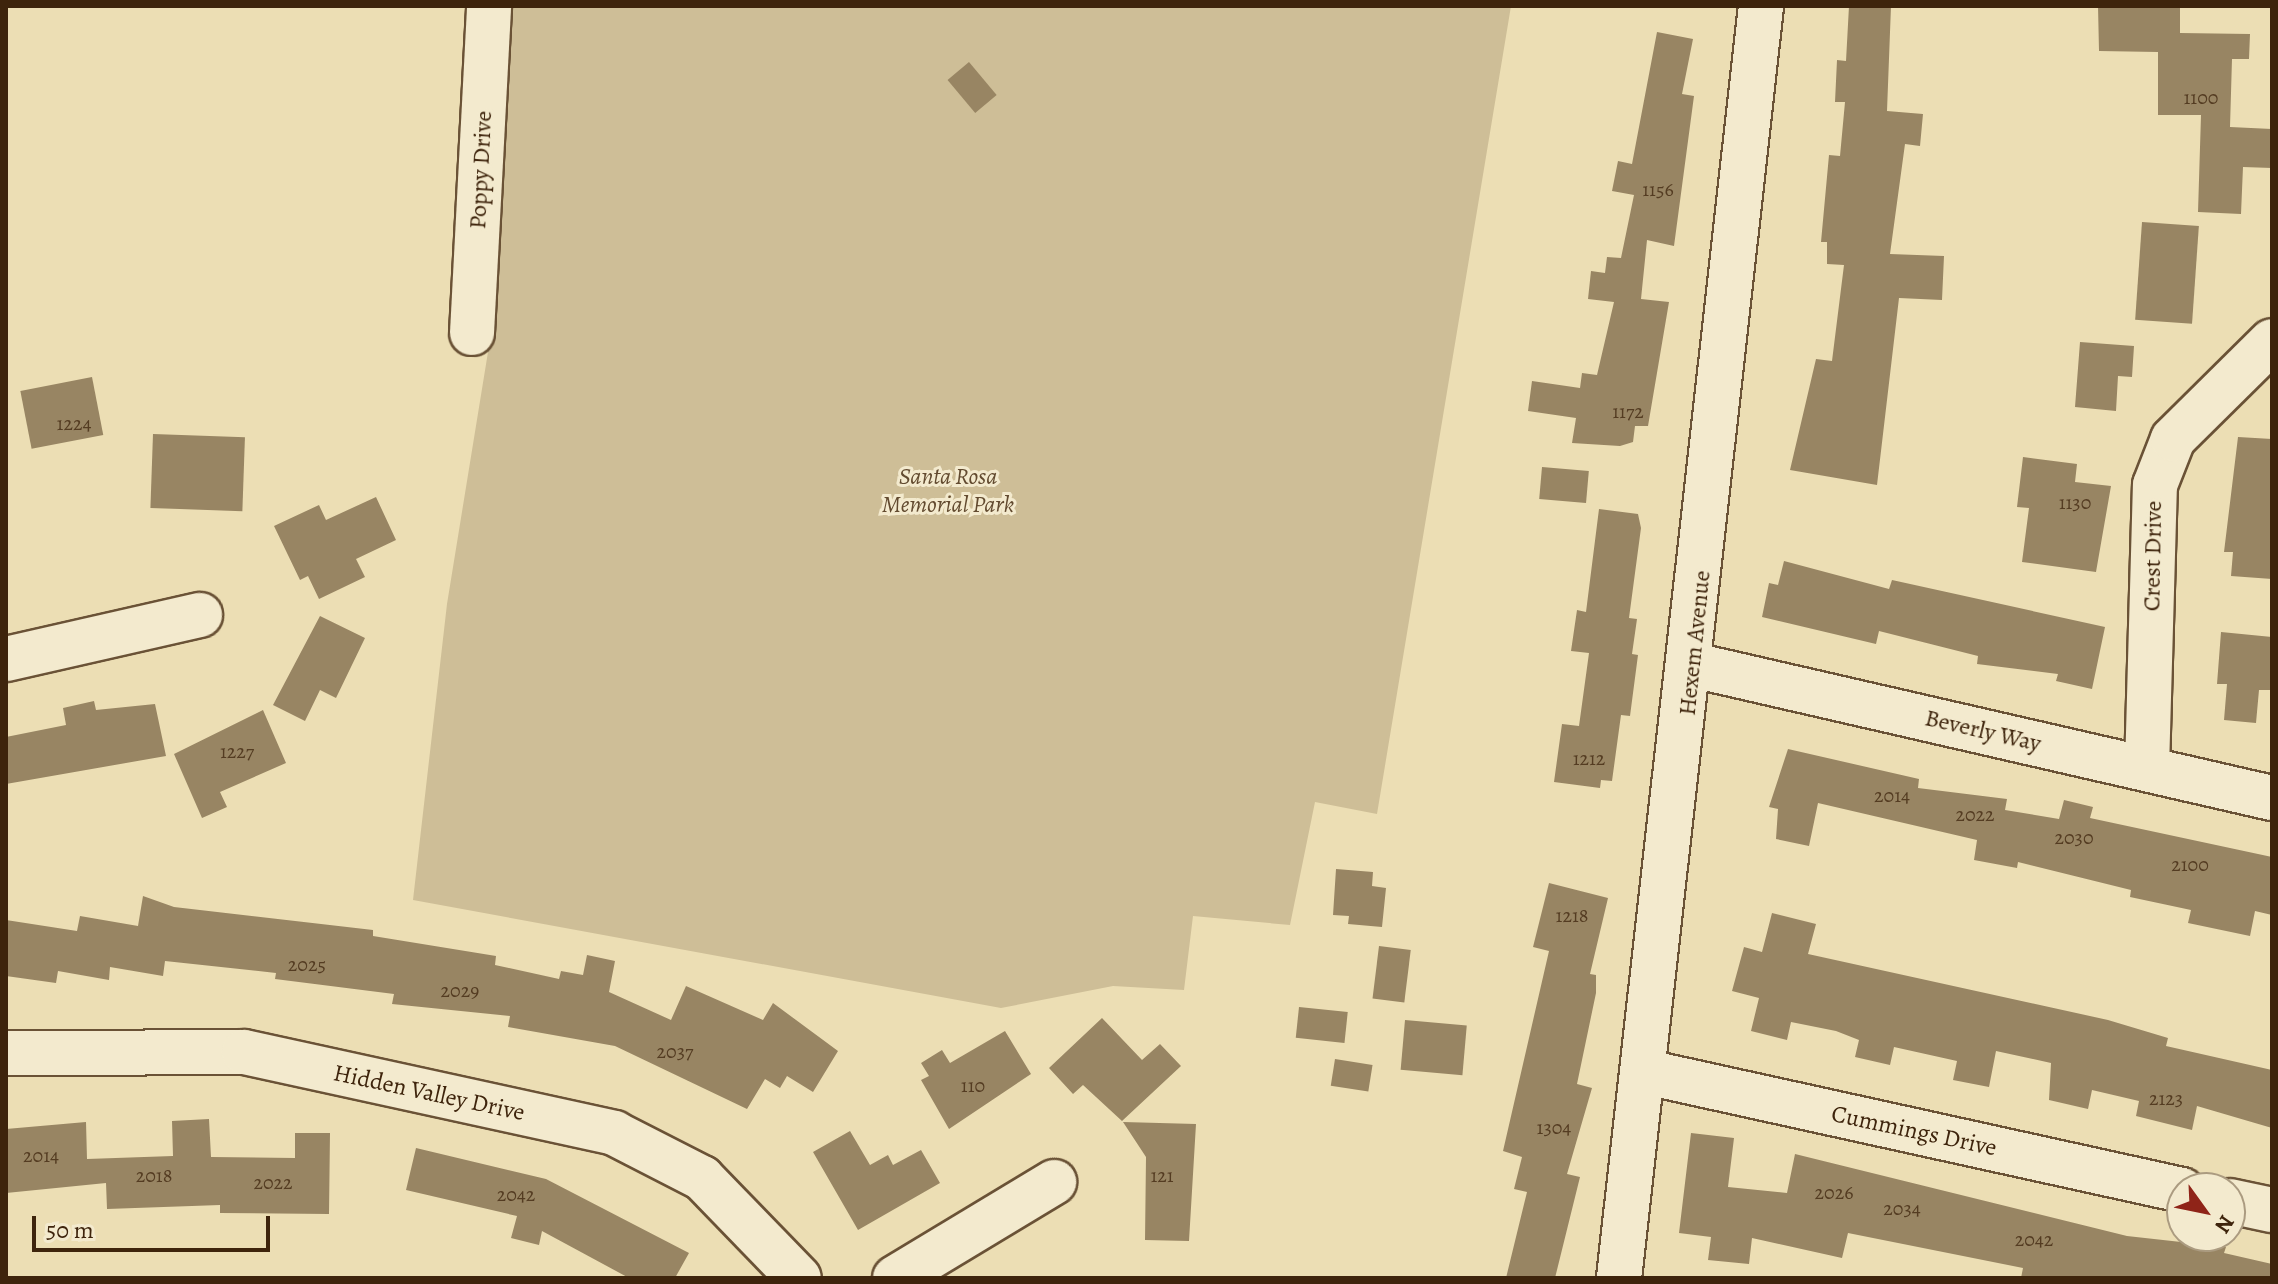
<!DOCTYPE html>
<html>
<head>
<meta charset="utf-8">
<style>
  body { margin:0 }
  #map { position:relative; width:2278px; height:1284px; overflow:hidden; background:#ecdeb4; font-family:Alegreya,serif }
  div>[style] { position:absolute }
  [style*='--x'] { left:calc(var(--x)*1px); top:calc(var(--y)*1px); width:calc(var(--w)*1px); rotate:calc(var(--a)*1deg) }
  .green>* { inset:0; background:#cebe97 }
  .building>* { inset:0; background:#988563; transform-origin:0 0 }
  .roads { filter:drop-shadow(2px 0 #6a5236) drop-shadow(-2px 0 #6a5236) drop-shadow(0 2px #6a5236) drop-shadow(0 -2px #6a5236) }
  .minor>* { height:44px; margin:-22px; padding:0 22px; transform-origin:22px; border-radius:22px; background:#f3eace }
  span { translate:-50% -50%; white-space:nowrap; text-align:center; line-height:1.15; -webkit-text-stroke:6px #f3eace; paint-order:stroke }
  .number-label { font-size:20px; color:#543c22 }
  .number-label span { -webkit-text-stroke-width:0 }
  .street-label { font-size:24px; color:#3e240c }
  .park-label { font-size:24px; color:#624a2f; font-style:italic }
  .frame { position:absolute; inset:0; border:8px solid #3e240c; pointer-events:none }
  .north { position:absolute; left:2166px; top:1172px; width:80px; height:80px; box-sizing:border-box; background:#f3eace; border:2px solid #ab9b80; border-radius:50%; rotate:123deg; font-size:22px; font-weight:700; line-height:32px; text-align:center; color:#3e240c }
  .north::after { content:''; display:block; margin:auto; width:28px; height:36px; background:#8f2418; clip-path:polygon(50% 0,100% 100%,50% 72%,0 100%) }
  .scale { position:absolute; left:32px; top:1216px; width:238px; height:36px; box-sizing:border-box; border:4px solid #3e240c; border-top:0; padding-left:10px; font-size:24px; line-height:28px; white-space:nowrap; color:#3e240c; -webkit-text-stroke:6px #f3eace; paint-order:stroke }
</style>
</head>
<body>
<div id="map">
  <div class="green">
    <i style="clip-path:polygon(509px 6px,1511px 6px,1377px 814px,1315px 802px,1290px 925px,1193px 916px,1184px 990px,1113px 986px,1001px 1008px,413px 900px,447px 604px,488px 352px)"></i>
  </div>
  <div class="building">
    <i style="clip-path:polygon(1849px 6px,1891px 6px,1887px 111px,1923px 114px,1920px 146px,1905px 144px,1890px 254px,1944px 256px,1942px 300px,1899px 298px,1877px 485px,1790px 470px,1816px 359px,1832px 361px,1844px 265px,1827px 264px,1827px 242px,1821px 242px,1829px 155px,1840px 156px,1845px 102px,1835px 102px,1837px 60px,1846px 61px)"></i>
    <i style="clip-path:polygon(2098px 6px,2180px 6px,2180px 33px,2250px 34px,2249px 59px,2232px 59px,2230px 127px,2272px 129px,2272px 168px,2243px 167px,2241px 214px,2198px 212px,2201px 115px,2158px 115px,2158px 52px,2099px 51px)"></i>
    <i style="clip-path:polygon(1657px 32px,1693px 39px,1682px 94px,1694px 96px,1674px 246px,1647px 240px,1641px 299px,1669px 302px,1648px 426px,1635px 426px,1633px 442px,1620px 446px,1572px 443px,1576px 418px,1528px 411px,1532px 381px,1580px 388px,1582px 373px,1597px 375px,1614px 302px,1588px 299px,1591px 271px,1605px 273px,1607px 257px,1621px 258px,1634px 195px,1612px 191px,1618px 161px,1632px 164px)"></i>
    <i style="left:969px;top:62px;width:43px;height:28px;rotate:50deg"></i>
    <i style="left:2142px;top:222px;width:57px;height:98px;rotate:4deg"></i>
    <i style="clip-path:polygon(2080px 342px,2134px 346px,2132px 377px,2118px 376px,2116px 411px,2075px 407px)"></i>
    <i style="left:92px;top:377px;width:59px;height:73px;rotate:79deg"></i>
    <i style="left:153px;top:434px;width:92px;height:74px;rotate:2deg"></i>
    <i style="clip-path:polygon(2238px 437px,2272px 439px,2272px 579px,2231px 576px,2233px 552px,2224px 552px)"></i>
    <i style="clip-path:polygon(2023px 457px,2077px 464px,2075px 482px,2111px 486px,2096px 572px,2022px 562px,2029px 508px,2017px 507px)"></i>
    <i style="left:1542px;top:467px;width:47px;height:32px;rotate:5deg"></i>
    <i style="clip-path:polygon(376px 497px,396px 540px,356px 559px,365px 577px,319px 599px,308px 576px,300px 580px,274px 526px,319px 505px,326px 520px)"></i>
    <i style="clip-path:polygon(1599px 509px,1638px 514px,1641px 528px,1629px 618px,1637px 619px,1632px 654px,1638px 655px,1630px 716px,1621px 715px,1612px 781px,1601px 780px,1600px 788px,1554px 782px,1562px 724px,1579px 726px,1589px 653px,1571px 651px,1577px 610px,1586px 612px)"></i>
    <i style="clip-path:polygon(1784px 561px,1889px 589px,1892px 580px,2105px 627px,2092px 689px,2056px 681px,2058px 674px,1977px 664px,1978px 656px,1879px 631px,1876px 644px,1762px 617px,1769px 583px,1778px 585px)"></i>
    <i style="clip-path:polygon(320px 616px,365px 638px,336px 698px,320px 690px,305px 721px,273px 705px)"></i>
    <i style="clip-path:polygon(2221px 632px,2272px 637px,2271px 690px,2259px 690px,2256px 723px,2224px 720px,2227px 684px,2217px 684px)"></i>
    <i style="clip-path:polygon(94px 701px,96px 710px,155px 704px,166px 756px,6px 784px,6px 737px,66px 725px,63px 708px)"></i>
    <i style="clip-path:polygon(263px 710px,286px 763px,220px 792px,227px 807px,202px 818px,174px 754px)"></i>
    <i style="clip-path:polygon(1788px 749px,1919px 779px,1918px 788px,2007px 799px,2005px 810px,2059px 819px,2064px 800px,2093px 807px,2090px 818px,2272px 857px,2272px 915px,2255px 911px,2250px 936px,2188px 923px,2191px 910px,2130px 897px,2131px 890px,2018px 862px,2017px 868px,1974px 860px,1977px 840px,1818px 803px,1809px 846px,1776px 839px,1778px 809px,1769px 807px)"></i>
    <i style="clip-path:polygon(1336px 869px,1373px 872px,1372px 886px,1386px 888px,1382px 927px,1348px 924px,1349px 916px,1333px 915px)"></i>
    <i style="clip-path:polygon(1549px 883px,1608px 898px,1590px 974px,1596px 975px,1596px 993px,1577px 1084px,1592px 1088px,1567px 1174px,1580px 1177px,1555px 1278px,1506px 1278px,1527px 1192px,1514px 1189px,1522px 1157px,1503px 1151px,1549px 951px,1533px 947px)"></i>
    <i style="clip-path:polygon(143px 896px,174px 907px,373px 930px,373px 936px,496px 956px,495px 965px,559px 979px,561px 971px,583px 975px,587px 955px,615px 961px,609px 992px,671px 1020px,686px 986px,763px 1020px,773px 1003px,838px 1051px,813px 1092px,787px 1076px,780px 1088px,765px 1079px,747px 1109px,615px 1046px,508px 1027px,510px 1016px,392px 1004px,394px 994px,275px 979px,276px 973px,165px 961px,163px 976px,110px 967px,109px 980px,58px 971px,56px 983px,6px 976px,6px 920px,77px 931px,80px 916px,138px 926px)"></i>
    <i style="clip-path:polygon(1772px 913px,1816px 924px,1808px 954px,2108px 1020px,2168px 1038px,2166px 1046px,2272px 1070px,2272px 1128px,2197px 1106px,2192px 1130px,2136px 1116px,2139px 1101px,2092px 1090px,2088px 1109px,2049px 1100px,2051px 1063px,1996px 1051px,1989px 1087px,1953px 1080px,1957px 1061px,1894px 1047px,1890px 1065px,1855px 1057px,1859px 1040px,1836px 1031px,1791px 1022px,1787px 1040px,1751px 1031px,1759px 998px,1732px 991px,1744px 947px,1762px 952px)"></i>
    <i style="left:1379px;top:946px;width:32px;height:53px;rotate:7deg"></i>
    <i style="left:1299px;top:1007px;width:49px;height:31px;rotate:6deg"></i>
    <i style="clip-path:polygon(1102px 1018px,1142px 1060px,1160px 1044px,1181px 1066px,1122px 1121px,1083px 1085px,1073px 1094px,1049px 1068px)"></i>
    <i style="left:1405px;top:1020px;width:62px;height:50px;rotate:5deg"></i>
    <i style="clip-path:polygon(1005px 1031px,1031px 1074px,949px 1129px,921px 1080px,929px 1076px,921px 1063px,942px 1050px,950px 1063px)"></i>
    <i style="left:1335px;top:1059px;width:38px;height:27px;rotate:9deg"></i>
    <i style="clip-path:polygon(209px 1119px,211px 1157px,295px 1158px,295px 1133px,330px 1133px,329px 1214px,220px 1213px,220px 1205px,107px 1209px,106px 1183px,6px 1193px,6px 1129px,86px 1122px,87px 1159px,173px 1156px,172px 1121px)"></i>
    <i style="clip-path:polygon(1123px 1122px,1196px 1124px,1189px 1241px,1145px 1240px,1146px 1157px)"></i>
    <i style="clip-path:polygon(850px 1131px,870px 1165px,888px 1155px,893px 1165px,921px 1150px,940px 1183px,858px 1230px,813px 1152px)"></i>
    <i style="clip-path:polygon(1691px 1133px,1734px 1138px,1728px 1187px,1787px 1193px,1795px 1154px,2127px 1236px,2226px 1247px,2224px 1253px,2272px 1264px,2272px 1278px,2021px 1278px,2023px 1268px,1848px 1233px,1842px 1258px,1752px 1238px,1749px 1264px,1708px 1260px,1711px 1237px,1679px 1233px)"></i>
    <i style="clip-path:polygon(416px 1148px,546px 1179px,689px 1253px,675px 1278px,629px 1278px,542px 1231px,539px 1245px,511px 1238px,517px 1216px,406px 1190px)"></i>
  </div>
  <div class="roads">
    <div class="minor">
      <i style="--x:472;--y:333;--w:327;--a:-87"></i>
      <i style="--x:6;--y:659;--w:199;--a:-12.8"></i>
      <i style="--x:1693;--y:665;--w:594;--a:12.94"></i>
      <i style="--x:2147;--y:769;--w:284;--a:-88.4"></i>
      <i style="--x:2155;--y:485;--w:49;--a:-68.6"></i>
      <i style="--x:2173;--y:439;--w:139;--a:-44.7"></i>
      <i style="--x:6;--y:1053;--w:238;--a:-0.2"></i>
      <i style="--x:244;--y:1052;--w:379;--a:12.3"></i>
      <i style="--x:614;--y:1133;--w:99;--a:27.1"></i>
      <i style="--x:702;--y:1178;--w:139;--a:45.9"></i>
      <i style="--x:1646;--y:1072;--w:549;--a:12.42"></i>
      <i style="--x:2230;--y:1201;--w:43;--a:12.1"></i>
      <i style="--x:895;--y:1278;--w:186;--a:-31.1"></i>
      <i style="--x:1619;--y:1278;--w:1280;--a:-83.63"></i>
    </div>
  </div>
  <div class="number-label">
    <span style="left:2201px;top:97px">1100</span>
    <span style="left:1658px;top:189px">1156</span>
    <span style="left:1628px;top:411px">1172</span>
    <span style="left:74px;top:423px">1224</span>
    <span style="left:2075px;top:502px">1130</span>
    <span style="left:237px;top:751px">1227</span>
    <span style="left:1589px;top:758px">1212</span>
    <span style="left:1892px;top:795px">2014</span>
    <span style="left:1975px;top:814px">2022</span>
    <span style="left:2074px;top:837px">2030</span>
    <span style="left:2190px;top:864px">2100</span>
    <span style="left:1572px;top:915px">1218</span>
    <span style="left:307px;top:964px">2025</span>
    <span style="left:460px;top:990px">2029</span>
    <span style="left:675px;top:1051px">2037</span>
    <span style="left:973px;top:1085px">110</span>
    <span style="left:2166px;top:1098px">2123</span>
    <span style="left:1554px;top:1127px">1304</span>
    <span style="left:41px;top:1155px">2014</span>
    <span style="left:154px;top:1175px">2018</span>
    <span style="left:1162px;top:1175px">121</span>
    <span style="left:273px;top:1182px">2022</span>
    <span style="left:1834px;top:1192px">2026</span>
    <span style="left:516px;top:1194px">2042</span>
    <span style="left:1902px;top:1208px">2034</span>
    <span style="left:2034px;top:1239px">2042</span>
  </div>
  <div class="street-label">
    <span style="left:481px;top:170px;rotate:-87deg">Poppy Drive</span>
    <span style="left:2153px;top:556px;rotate:-89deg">Crest Drive</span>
    <span style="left:1695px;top:643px;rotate:-84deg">Hexem Avenue</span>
    <span style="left:1983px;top:731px;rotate:13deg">Beverly Way</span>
    <span style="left:429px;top:1093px;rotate:12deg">Hidden Valley Drive</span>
    <span style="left:1914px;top:1131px;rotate:12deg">Cummings Drive</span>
  </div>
  <div class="park-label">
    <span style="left:948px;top:491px">Santa Rosa<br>Memorial Park</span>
  </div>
  <div class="frame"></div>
  <div class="north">N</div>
  <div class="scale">50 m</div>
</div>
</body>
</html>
